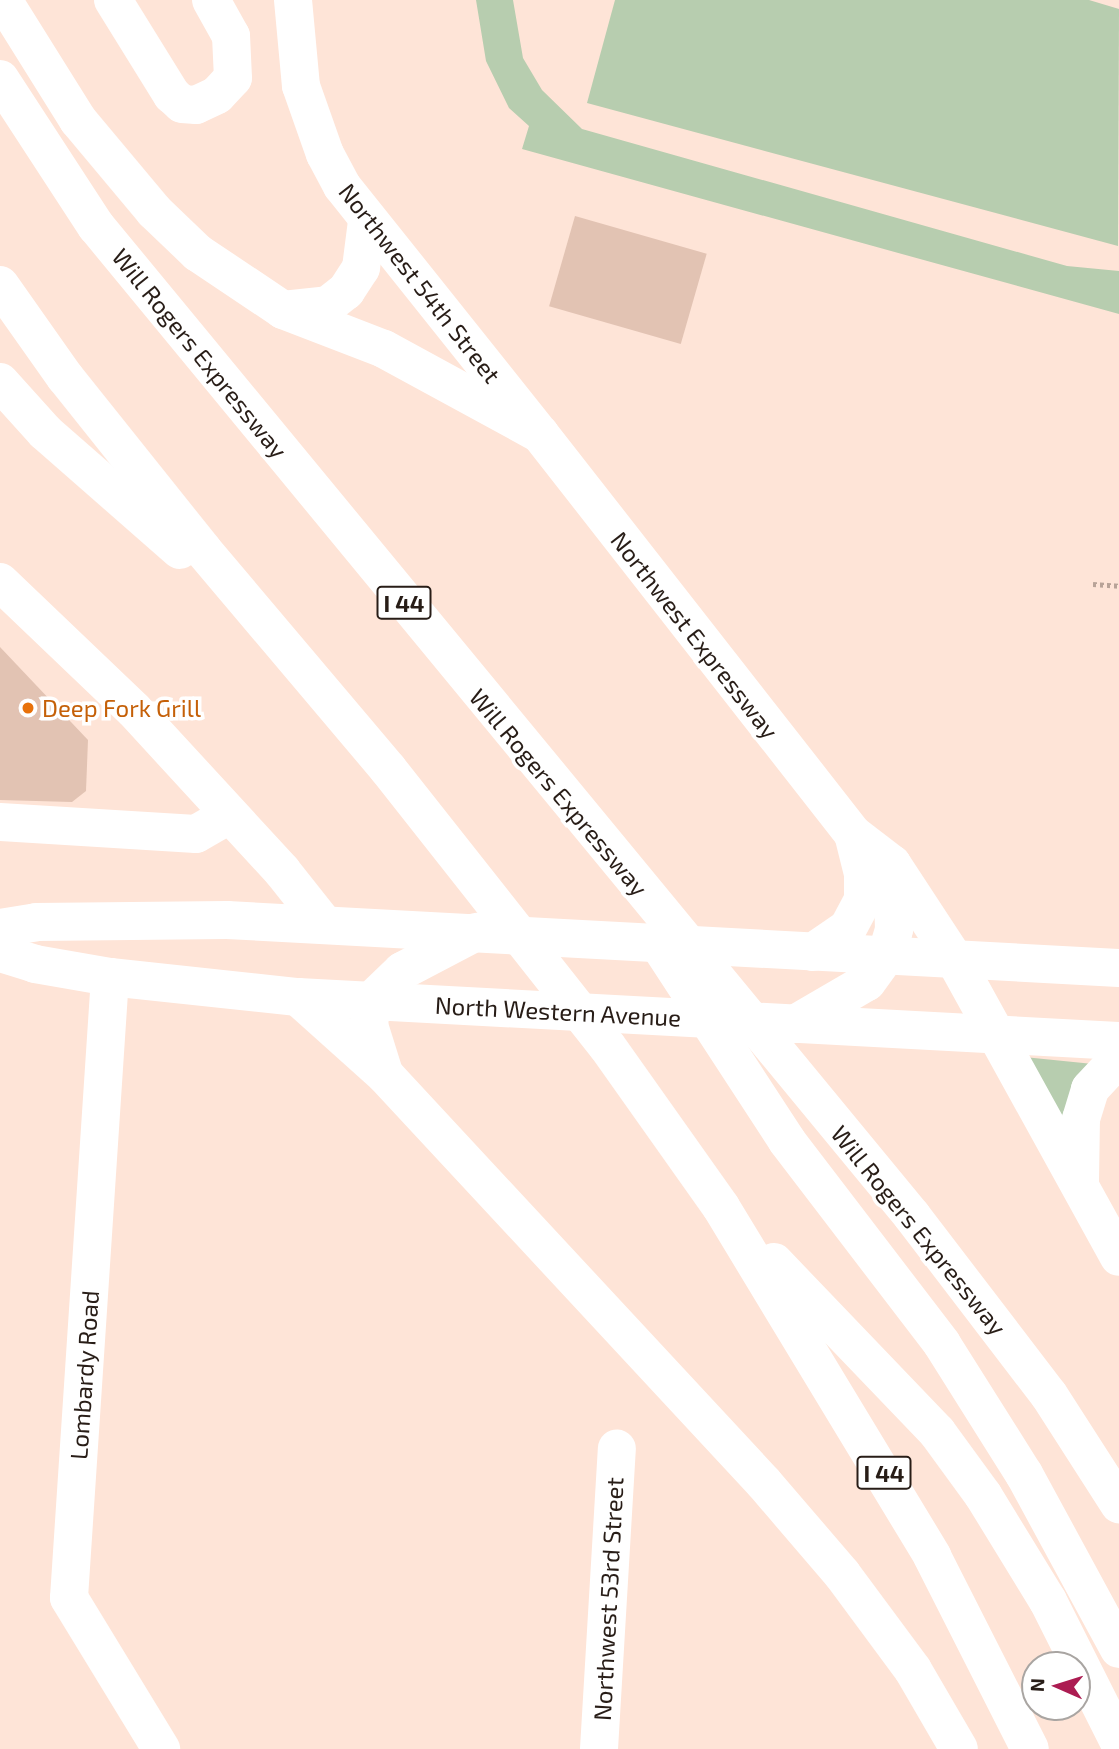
<!DOCTYPE html>
<html>
<head>
<meta charset="utf-8">
<style>
  body { margin:0 }
  #map { position:relative; width:1119px; height:1749px; overflow:hidden; background:#fee4d7; font-family:"Exo 2",sans-serif }
  div>[style] { position:absolute }
  [style*='--x'] { left:calc(var(--x)*1px); top:calc(var(--y)*1px); width:calc(var(--w)*1px); rotate:calc(var(--a)*1deg) }
  .green>* { inset:0; background:#b7cdaf }
  .building>* { inset:0; background:#e2c3b3; transform-origin:0 0 }
  .path>* { height:4.5px; margin-top:-2.25px; transform-origin:0; background:repeating-linear-gradient(90deg,#b8a398 0 3.5px,transparent 0 7px) }
  .minor>* { height:38px; margin:-19px; padding:0 19px; transform-origin:19px; border-radius:19px; background:#fff }
  .major>* { height:38px; margin:-19px; padding:0 19px; transform-origin:19px; border-radius:19px; background:#fff }
  .highway>* { height:38px; margin:-19px; padding:0 19px; transform-origin:19px; border-radius:19px; background:#fff }
  .dots>* { width:19px; height:19px; translate:-50% -50%; box-sizing:border-box; border:4px solid #fff; border-radius:50% }
  span { translate:-50% -50%; white-space:nowrap; text-align:center; line-height:1.15; -webkit-text-stroke:7px #fff; paint-order:stroke }
  .shield-label span { padding:2px 5px; background:#fff; border:2px solid; border-radius:5px; -webkit-text-stroke-width:0 }
  .shield-label { font-size:23px; color:#281d17; font-weight:700 }
  .street-label { font-size:24px; color:#281d17 }
  .food-label { font-size:24px; color:#c56008 }
  .left { translate:0 -50%; text-align:left }
  .north { position:absolute; left:1021px; top:1651px; width:70px; height:70px; box-sizing:border-box; background:#fff; border:2px solid #a9a5a2; border-radius:50%; rotate:273deg; font-size:19px; font-weight:700; line-height:28px; text-align:center; color:#281d17 }
  .north::after { content:''; display:block; margin:auto; width:24px; height:32px; background:#ac1c52; clip-path:polygon(50% 0,100% 100%,50% 72%,0 100%) }
</style>
</head>
<body>
<div id="map">
  <div class="green">
    <i style="clip-path:polygon(476px 0,513px 0,523px 58px,542px 90px,582px 129px,1067px 266px,1119px 271px,1119px 314px,522px 149px,529px 126px,509px 108px,486px 61px)"></i>
    <i style="clip-path:polygon(615px 0,1089px 0,1119px 9px,1118px 246px,587px 103px)"></i>
    <i style="clip-path:polygon(1024px 1057px,1093px 1064px,1072px 1147px)"></i>
  </div>
  <div class="building">
    <i style="left:575px;top:216px;width:137px;height:94px;rotate:16deg"></i>
    <i style="clip-path:polygon(0 647px,88px 740px,86px 791px,72px 802px,0 800px)"></i>
  </div>
  <div class="path">
    <i style="--x:1093;--y:584;--w:26;--a:4"></i>
  </div>
  <div class="minor">
    <i style="--x:113;--y:0;--w:112;--a:58.2"></i>
    <i style="--x:172;--y:95;--w:13;--a:42"></i>
    <i style="--x:182;--y:104;--w:14;--a:4"></i>
    <i style="--x:196;--y:105;--w:23;--a:-25"></i>
    <i style="--x:217;--y:95;--w:23;--a:-47"></i>
    <i style="--x:233;--y:78;--w:42;--a:-92.7"></i>
    <i style="--x:231;--y:36;--w:41;--a:-119.1"></i>
    <i style="--x:293;--y:0;--w:86;--a:84.7"></i>
    <i style="--x:301;--y:86;--w:72;--a:70.6"></i>
    <i style="--x:325;--y:154;--w:36;--a:62"></i>
    <i style="--x:342;--y:186;--w:317;--a:51.4"></i>
    <i style="--x:0;--y:582;--w:185;--a:43.7"></i>
    <i style="--x:134;--y:710;--w:219;--a:47.4"></i>
    <i style="--x:282;--y:871;--w:68;--a:51.6"></i>
    <i style="--x:0;--y:822;--w:196;--a:3.5"></i>
    <i style="--x:196;--y:834;--w:38;--a:-30"></i>
    <i style="--x:110;--y:977;--w:622;--a:93.78"></i>
    <i style="--x:69;--y:1598;--w:177;--a:58.6"></i>
    <i style="--x:599;--y:1749;--w:301;--a:-86.6"></i>
  </div>
  <div class="major">
    <i style="--x:540;--y:434;--w:508;--a:51.96"></i>
    <i style="--x:853;--y:834;--w:49;--a:37.6"></i>
    <i style="--x:892;--y:864;--w:115;--a:56.7"></i>
    <i style="--x:0;--y:928;--w:36;--a:-9"></i>
    <i style="--x:36;--y:922;--w:191;--a:-0.6"></i>
    <i style="--x:227;--y:920;--w:893;--a:3.08"></i>
    <i style="--x:813;--y:952;--w:42;--a:-34.4"></i>
    <i style="--x:848;--y:928;--w:32;--a:-62"></i>
    <i style="--x:863;--y:900;--w:26;--a:-90"></i>
    <i style="--x:863;--y:874;--w:41;--a:-104"></i>
    <i style="--x:0;--y:953;--w:37;--a:17"></i>
    <i style="--x:35;--y:964;--w:76;--a:9.8"></i>
    <i style="--x:110;--y:977;--w:189;--a:6.1"></i>
    <i style="--x:298;--y:997;--w:822;--a:3.07"></i>
    <i style="--x:795;--y:1024;--w:83;--a:-30.3"></i>
    <i style="--x:867;--y:982;--w:32;--a:-54"></i>
    <i style="--x:886;--y:956;--w:27;--a:-73"></i>
    <i style="--x:894;--y:930;--w:66;--a:-91.7"></i>
  </div>
  <div class="highway">
    <i style="--x:3;--y:0;--w:142;--a:58"></i>
    <i style="--x:78;--y:120;--w:119;--a:50.1"></i>
    <i style="--x:154;--y:211;--w:61;--a:43.7"></i>
    <i style="--x:198;--y:253;--w:102;--a:33.8"></i>
    <i style="--x:283;--y:310;--w:108;--a:21.1"></i>
    <i style="--x:384;--y:349;--w:178;--a:28.6"></i>
    <i style="--x:0;--y:79;--w:176;--a:56.9"></i>
    <i style="--x:96;--y:226;--w:1283;--a:50.5"></i>
    <i style="--x:912;--y:1216;--w:225;--a:52.6"></i>
    <i style="--x:1049;--y:1395;--w:130;--a:57.3"></i>
    <i style="--x:0;--y:285;--w:113;--a:54.8"></i>
    <i style="--x:65;--y:377;--w:221;--a:51.4"></i>
    <i style="--x:203;--y:550;--w:287;--a:49.8"></i>
    <i style="--x:388;--y:769;--w:353;--a:51.7"></i>
    <i style="--x:607;--y:1046;--w:197;--a:54.7"></i>
    <i style="--x:721;--y:1207;--w:408;--a:58.8"></i>
    <i style="--x:932;--y:1556;--w:216;--a:63.1"></i>
    <i style="--x:283;--y:310;--w:45;--a:-6.3"></i>
    <i style="--x:328;--y:305;--w:23;--a:-38"></i>
    <i style="--x:346;--y:291;--w:27;--a:-57"></i>
    <i style="--x:361;--y:268;--w:47;--a:-82.7"></i>
    <i style="--x:0;--y:382;--w:67;--a:48"></i>
    <i style="--x:45;--y:432;--w:179;--a:41.2"></i>
    <i style="--x:660;--y:946;--w:233;--a:56.9"></i>
    <i style="--x:787;--y:1141;--w:255;--a:52.6"></i>
    <i style="--x:942;--y:1344;--w:154;--a:57.8"></i>
    <i style="--x:1024;--y:1474;--w:199;--a:61.5"></i>
    <i style="--x:955;--y:960;--w:339;--a:61.1"></i>
    <i style="--x:298;--y:997;--w:117;--a:41.9"></i>
    <i style="--x:385;--y:1075;--w:557;--a:47.11"></i>
    <i style="--x:764;--y:1483;--w:120;--a:49.4"></i>
    <i style="--x:842;--y:1574;--w:119;--a:53.5"></i>
    <i style="--x:913;--y:1670;--w:91;--a:59.8"></i>
    <i style="--x:384;--y:1073;--w:50;--a:-107.4"></i>
    <i style="--x:369;--y:1025;--w:25;--a:-83"></i>
    <i style="--x:372;--y:1000;--w:42;--a:-44"></i>
    <i style="--x:402;--y:971;--w:84;--a:-27.8"></i>
    <i style="--x:1080;--y:1181;--w:62;--a:-89.1"></i>
    <i style="--x:1081;--y:1119;--w:31;--a:-73"></i>
    <i style="--x:1090;--y:1089;--w:42;--a:-46.9"></i>
    <i style="--x:774;--y:1262;--w:236;--a:46.2"></i>
    <i style="--x:937;--y:1432;--w:78;--a:53.9"></i>
    <i style="--x:983;--y:1495;--w:124;--a:58.5"></i>
    <i style="--x:1048;--y:1601;--w:158;--a:63.3"></i>
  </div>
  <div class="dots">
    <i style="left:28px;top:708px;background:#e8710a"></i>
  </div>
  <div class="shield-label">
    <span style="left:404px;top:603px">I 44</span>
    <span style="left:884px;top:1473px">I 44</span>
  </div>
  <div class="street-label">
    <span style="left:420px;top:283px;rotate:52deg">Northwest 54th Street</span>
    <span style="left:200px;top:353px;rotate:51deg">Will Rogers Expressway</span>
    <span style="left:695px;top:635px;rotate:52deg">Northwest Expressway</span>
    <span style="left:559px;top:792px;rotate:50deg">Will Rogers Expressway</span>
    <span style="left:558px;top:1011px;rotate:3deg">North Western Avenue</span>
    <span style="left:919px;top:1230px;rotate:51deg">Will Rogers Expressway</span>
    <span style="left:84px;top:1375px;rotate:-86deg">Lombardy Road</span>
    <span style="left:608px;top:1599px;rotate:-87deg">Northwest 53rd Street</span>
  </div>
  <div class="food-label">
    <span class="left" style="left:42px;top:708px">Deep Fork Grill</span>
  </div>
  <div class="north">N</div>
</div>
</body>
</html>
